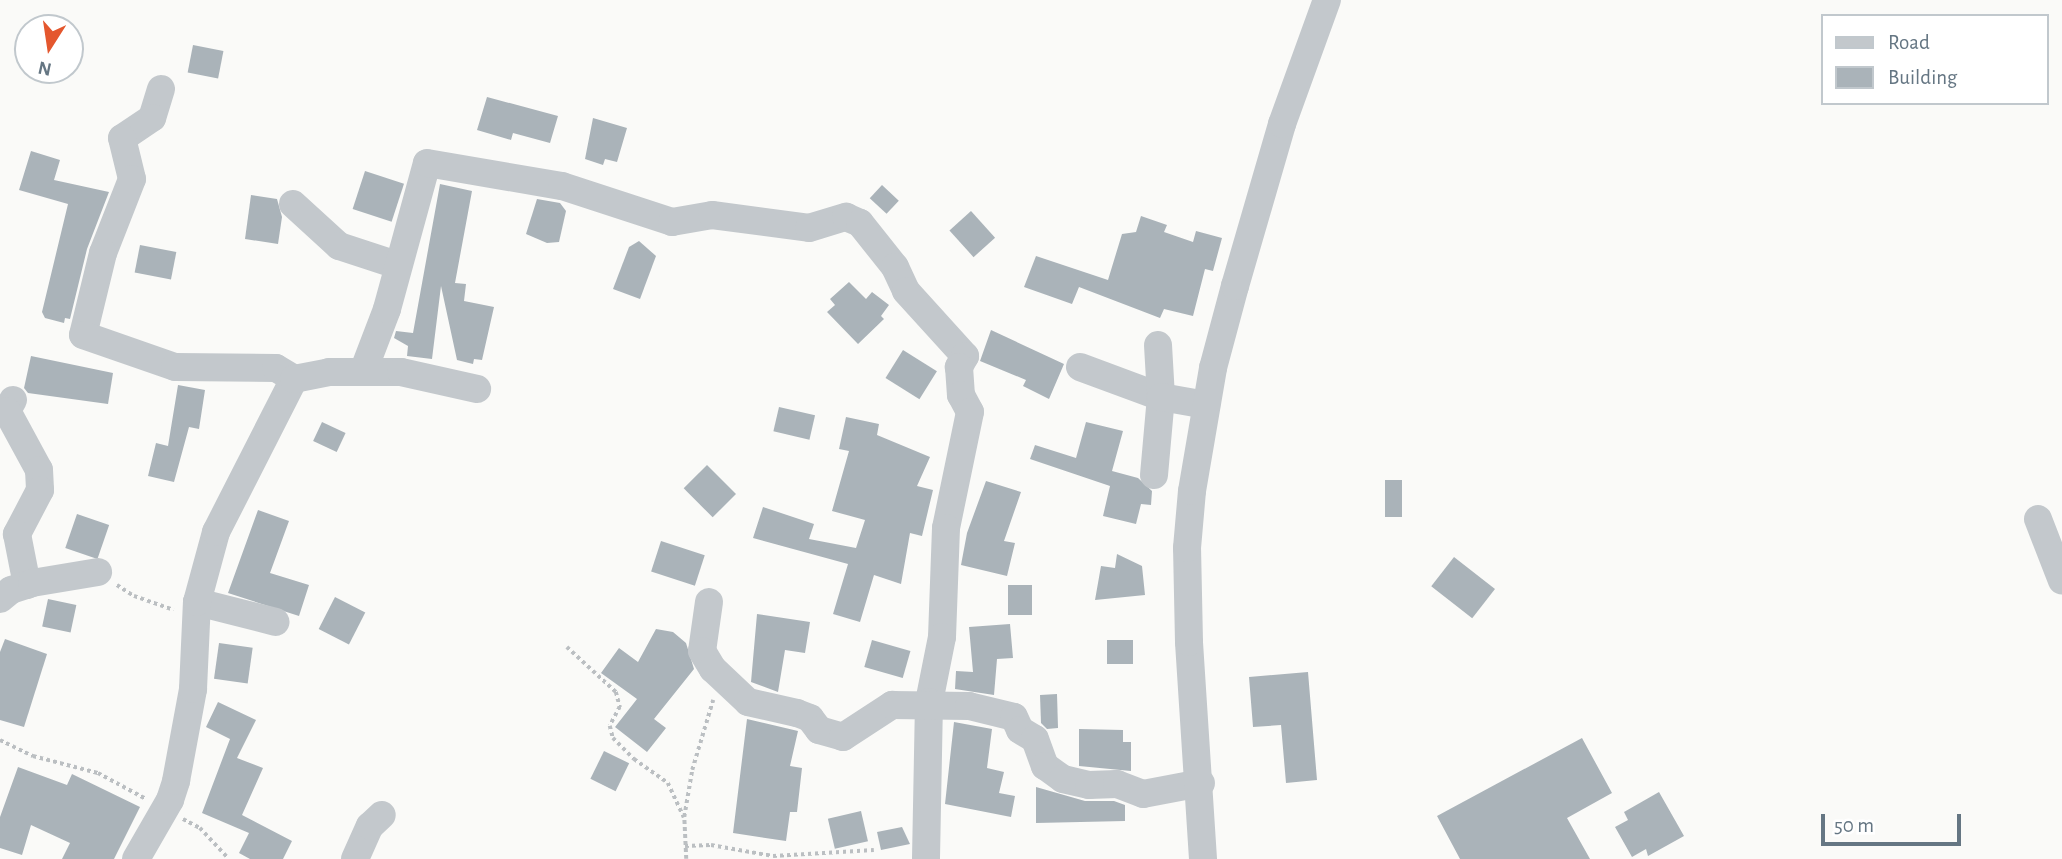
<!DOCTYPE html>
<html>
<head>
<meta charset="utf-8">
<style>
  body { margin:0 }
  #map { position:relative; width:2062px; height:859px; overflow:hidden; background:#fafaf8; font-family:"Alegreya Sans",sans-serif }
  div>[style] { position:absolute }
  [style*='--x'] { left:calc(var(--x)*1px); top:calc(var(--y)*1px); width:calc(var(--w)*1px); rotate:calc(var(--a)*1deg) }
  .building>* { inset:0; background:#aab3b9; transform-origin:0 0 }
  .path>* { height:3.5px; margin-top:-1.75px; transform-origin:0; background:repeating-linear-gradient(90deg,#bbbfc2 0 3.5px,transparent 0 7px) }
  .minor>* { height:28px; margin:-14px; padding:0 14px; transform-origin:14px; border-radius:14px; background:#c3c8cc }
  span { translate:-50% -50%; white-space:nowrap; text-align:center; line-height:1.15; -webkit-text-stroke:7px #fff; paint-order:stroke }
  .legend { position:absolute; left:1821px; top:14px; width:228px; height:91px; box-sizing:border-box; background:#fff; border:2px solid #c1c8cd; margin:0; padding:9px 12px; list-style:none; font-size:21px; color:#657683 }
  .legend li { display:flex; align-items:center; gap:14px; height:35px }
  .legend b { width:35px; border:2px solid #c1c8cd }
  .north { position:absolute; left:14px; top:14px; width:70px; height:70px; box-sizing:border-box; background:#fff; border:2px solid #c1c8cd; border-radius:50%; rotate:192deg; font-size:19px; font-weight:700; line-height:28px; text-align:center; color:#657683 }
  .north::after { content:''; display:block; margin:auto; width:24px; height:32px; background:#e4572e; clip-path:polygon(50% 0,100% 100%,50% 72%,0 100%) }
  .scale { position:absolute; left:1821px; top:814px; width:140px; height:32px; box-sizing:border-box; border:4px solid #657683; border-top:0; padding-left:9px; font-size:21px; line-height:24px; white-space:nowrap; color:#657683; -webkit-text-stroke:5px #fff; paint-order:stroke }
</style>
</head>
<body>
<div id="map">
  <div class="building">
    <i style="left:193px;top:45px;width:31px;height:28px;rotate:11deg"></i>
    <i style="clip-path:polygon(487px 97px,558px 116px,550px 143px,513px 133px,511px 140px,477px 130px)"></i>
    <i style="clip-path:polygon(593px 118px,627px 128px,617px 162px,605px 159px,603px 165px,585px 159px)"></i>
    <i style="clip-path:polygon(31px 151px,60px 160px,54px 180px,109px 192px,87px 249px,70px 319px,65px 318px,64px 323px,45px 318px,42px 312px,68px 204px,19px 190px)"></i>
    <i style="left:365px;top:171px;width:41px;height:40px;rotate:18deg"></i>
    <i style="clip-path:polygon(440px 184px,472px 191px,455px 283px,466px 284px,464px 301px,494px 307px,482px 360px,474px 359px,473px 364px,457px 360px,441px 286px,432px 359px,407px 356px,408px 346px,394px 338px,396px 331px,413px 333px)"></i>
    <i style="left:882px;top:185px;width:23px;height:18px;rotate:43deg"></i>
    <i style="clip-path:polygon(251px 195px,277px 199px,282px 217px,278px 244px,245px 239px)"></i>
    <i style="clip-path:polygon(537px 199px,560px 203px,566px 211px,559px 242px,547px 243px,526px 234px)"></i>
    <i style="left:971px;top:211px;width:36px;height:29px;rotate:48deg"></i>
    <i style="clip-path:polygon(1141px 216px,1167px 225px,1164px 232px,1193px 242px,1196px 231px,1222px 238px,1213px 271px,1205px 269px,1193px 316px,1164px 309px,1160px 318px,1079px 287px,1072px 304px,1024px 287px,1036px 256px,1108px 280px,1122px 234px,1136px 232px)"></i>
    <i style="clip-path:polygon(639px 241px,656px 256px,640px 299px,613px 289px,629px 247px)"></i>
    <i style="left:140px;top:245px;width:37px;height:28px;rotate:11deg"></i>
    <i style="clip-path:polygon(849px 282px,866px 299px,872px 292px,889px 305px,881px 316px,884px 319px,858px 344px,827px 312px,835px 305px,830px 299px)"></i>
    <i style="clip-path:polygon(991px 330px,1064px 364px,1049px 399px,1023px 386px,1026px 380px,980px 361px)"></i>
    <i style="left:903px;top:350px;width:40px;height:33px;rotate:32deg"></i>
    <i style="clip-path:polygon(31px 356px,113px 373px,108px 404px,28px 393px,24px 388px)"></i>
    <i style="clip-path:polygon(178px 385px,205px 390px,199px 429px,189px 427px,174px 482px,148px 476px,156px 443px,168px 446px)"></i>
    <i style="left:779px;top:407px;width:37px;height:25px;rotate:13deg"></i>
    <i style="clip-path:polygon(846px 417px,879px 424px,877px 435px,930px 457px,917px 486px,933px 490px,922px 536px,910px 533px,901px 584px,874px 575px,860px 622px,833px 614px,848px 564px,753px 538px,763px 507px,814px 524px,809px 539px,856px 548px,865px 520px,832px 511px,849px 451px,839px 449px)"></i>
    <i style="left:322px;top:422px;width:26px;height:21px;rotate:25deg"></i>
    <i style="clip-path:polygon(1086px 422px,1123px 431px,1112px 471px,1138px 478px,1152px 491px,1151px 505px,1141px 504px,1136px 524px,1103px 516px,1110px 486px,1030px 459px,1035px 445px,1076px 458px)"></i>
    <i style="left:707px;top:465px;width:41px;height:33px;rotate:45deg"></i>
    <i style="left:1385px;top:480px;width:17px;height:37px"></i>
    <i style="clip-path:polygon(986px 481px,1021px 492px,1004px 541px,1015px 543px,1007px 576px,961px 565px,967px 533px)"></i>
    <i style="clip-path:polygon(258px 510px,289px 521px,270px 573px,309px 585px,299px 616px,228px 593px)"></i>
    <i style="left:77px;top:514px;width:34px;height:36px;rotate:19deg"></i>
    <i style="left:661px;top:541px;width:46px;height:32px;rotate:18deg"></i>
    <i style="clip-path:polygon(1117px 554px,1142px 566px,1145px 595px,1095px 600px,1101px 566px,1115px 568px)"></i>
    <i style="left:1454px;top:557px;width:52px;height:37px;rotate:38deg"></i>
    <i style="left:1032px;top:585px;width:30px;height:24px;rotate:90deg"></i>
    <i style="left:335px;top:597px;width:34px;height:36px;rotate:27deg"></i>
    <i style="left:48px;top:599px;width:29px;height:28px;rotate:12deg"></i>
    <i style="clip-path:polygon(757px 614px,810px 622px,805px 653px,785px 650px,778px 692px,751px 682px)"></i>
    <i style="clip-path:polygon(1010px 624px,1013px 658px,997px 659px,994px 695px,955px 689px,956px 671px,973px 672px,969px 627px)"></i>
    <i style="clip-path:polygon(656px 629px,673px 632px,686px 643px,694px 669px,654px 719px,666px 728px,647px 752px,615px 727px,637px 699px,601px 673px,619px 648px,638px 662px)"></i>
    <i style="clip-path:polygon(5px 639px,47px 654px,24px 727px,0 720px,0 652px)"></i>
    <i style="left:872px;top:640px;width:40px;height:28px;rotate:16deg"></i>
    <i style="left:1133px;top:640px;width:24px;height:26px;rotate:90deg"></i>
    <i style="left:219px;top:643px;width:34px;height:36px;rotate:8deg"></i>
    <i style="clip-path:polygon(1308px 672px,1317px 780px,1286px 783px,1281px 725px,1253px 727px,1249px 677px)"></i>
    <i style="clip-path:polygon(1057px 694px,1058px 728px,1047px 729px,1041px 723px,1040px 695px)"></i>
    <i style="clip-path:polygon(218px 702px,256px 720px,237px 758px,263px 768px,242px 815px,292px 841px,283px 859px,250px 859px,239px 853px,249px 833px,202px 813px,230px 739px,206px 727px)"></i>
    <i style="clip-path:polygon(747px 719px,798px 731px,790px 766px,802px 768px,797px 812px,790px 812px,786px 841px,733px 833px)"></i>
    <i style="clip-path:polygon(954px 722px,992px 729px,987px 768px,1004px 772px,999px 793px,1015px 796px,1011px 817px,945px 804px)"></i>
    <i style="clip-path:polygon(1079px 729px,1123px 730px,1123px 742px,1131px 742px,1131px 771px,1079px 766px)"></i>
    <i style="clip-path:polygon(1582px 738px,1612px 793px,1567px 818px,1590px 859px,1460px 859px,1437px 816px)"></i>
    <i style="left:604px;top:751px;width:28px;height:31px;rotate:26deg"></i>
    <i style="clip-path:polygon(18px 767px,67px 785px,72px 774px,140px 807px,114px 859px,62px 859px,70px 843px,31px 825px,22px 855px,0 848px,0 817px)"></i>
    <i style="clip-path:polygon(1036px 787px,1085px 801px,1114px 801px,1125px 805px,1125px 821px,1036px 823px)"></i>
    <i style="clip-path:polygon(1659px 792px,1684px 836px,1648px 856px,1646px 849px,1632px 857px,1615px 827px,1628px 820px,1624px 812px)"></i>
    <i style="left:861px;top:811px;width:31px;height:34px;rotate:77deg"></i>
    <i style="clip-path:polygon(902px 827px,910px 844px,881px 850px,877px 832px)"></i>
  </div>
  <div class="path">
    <i style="--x:117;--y:585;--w:20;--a:33"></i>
    <i style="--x:134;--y:596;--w:42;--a:19.3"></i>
    <i style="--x:567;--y:647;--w:67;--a:42.6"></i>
    <i style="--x:616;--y:692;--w:16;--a:75"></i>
    <i style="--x:620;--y:707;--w:21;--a:118"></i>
    <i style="--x:610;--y:726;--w:12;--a:76"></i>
    <i style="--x:613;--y:738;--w:30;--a:45"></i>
    <i style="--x:634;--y:759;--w:42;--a:35.2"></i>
    <i style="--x:668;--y:783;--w:38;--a:65"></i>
    <i style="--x:0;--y:740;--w:37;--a:26"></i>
    <i style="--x:33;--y:756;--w:67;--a:14.7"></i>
    <i style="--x:98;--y:773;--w:55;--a:28.4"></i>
    <i style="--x:183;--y:819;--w:19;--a:28"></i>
    <i style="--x:200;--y:828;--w:42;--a:46.9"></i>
    <i style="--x:685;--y:846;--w:26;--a:-2"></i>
    <i style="--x:711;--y:845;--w:63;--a:10.1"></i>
    <i style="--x:773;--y:856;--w:101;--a:-3.4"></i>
    <i style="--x:686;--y:859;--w:42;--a:-92.7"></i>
    <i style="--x:684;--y:817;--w:48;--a:-80.3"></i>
    <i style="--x:692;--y:770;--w:73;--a:-73.3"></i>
  </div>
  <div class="minor">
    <i style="--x:161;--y:89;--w:30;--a:107"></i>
    <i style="--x:152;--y:118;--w:36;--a:146"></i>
    <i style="--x:122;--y:138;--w:42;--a:76.3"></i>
    <i style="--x:132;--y:179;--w:79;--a:111.4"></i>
    <i style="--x:103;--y:253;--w:84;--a:103.7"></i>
    <i style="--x:83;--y:335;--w:97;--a:19.2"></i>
    <i style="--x:175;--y:367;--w:101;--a:0.6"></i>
    <i style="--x:276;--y:368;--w:21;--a:31"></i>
    <i style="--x:293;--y:204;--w:62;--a:42.4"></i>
    <i style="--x:339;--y:246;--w:61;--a:18.1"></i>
    <i style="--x:1080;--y:367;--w:86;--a:20.3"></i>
    <i style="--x:1161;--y:397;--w:52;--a:-93.3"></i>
    <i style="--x:363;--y:372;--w:67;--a:-69.1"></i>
    <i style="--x:387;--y:309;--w:151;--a:-74.7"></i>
    <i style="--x:427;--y:163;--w:137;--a:9.7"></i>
    <i style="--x:562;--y:186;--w:116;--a:18.1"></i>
    <i style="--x:672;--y:222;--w:41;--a:-9.9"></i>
    <i style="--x:712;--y:215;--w:98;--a:7.6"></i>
    <i style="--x:809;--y:228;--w:39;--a:-17"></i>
    <i style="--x:846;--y:217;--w:15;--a:23"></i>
    <i style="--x:860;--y:223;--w:56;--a:51.5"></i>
    <i style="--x:895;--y:267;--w:26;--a:65"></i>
    <i style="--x:906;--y:291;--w:88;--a:47.8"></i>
    <i style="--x:965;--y:356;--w:13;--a:119"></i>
    <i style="--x:959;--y:367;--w:28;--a:86"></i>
    <i style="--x:961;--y:395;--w:19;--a:62"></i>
    <i style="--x:970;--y:412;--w:118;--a:101.7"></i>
    <i style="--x:946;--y:528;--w:109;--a:92.1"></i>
    <i style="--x:942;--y:637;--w:66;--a:101.3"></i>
    <i style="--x:929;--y:702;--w:157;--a:91.1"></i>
    <i style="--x:13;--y:400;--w:13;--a:119"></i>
    <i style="--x:7;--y:411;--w:67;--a:61.5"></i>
    <i style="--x:39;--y:470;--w:20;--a:87"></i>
    <i style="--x:40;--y:490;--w:50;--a:117.6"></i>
    <i style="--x:17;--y:534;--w:52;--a:78.9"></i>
    <i style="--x:1154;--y:475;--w:78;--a:-84.9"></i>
    <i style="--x:1161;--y:397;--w:46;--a:10.1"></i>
    <i style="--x:2038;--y:519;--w:66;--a:68.8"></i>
    <i style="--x:0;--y:599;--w:14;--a:-39"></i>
    <i style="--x:11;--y:590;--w:22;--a:-18"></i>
    <i style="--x:32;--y:583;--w:67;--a:-9.5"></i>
    <i style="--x:197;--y:602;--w:81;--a:14.2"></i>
    <i style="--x:709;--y:602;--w:49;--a:98.1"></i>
    <i style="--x:702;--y:651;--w:21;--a:59"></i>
    <i style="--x:713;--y:669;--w:48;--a:43.3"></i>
    <i style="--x:748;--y:702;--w:50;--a:12.7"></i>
    <i style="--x:797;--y:713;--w:14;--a:21"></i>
    <i style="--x:810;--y:718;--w:15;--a:53"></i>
    <i style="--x:819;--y:730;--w:25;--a:16"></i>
    <i style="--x:843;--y:737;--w:59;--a:-33.1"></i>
    <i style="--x:892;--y:705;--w:77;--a:0.7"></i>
    <i style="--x:969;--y:706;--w:46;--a:13.7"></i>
    <i style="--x:1014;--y:717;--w:14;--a:65"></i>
    <i style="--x:1020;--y:730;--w:17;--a:31"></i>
    <i style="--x:1035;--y:739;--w:29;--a:70"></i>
    <i style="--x:1045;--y:766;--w:22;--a:36"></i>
    <i style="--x:1063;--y:779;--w:27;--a:13"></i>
    <i style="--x:1089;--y:785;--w:28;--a:-2"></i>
    <i style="--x:1117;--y:784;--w:28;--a:21"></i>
    <i style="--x:1143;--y:794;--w:59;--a:-10.7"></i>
    <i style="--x:136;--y:859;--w:68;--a:-60"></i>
    <i style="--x:170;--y:800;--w:20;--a:-72"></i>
    <i style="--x:176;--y:781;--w:94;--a:-79.5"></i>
    <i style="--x:193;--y:689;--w:87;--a:-87.4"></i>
    <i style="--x:197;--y:602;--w:73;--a:-74.8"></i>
    <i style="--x:216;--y:532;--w:172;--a:-63"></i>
    <i style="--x:294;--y:379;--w:36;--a:-11"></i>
    <i style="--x:329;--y:372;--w:72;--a:0"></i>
    <i style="--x:401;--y:372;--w:78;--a:12.6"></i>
    <i style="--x:355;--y:859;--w:36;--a:-66"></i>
    <i style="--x:370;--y:826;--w:16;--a:-43"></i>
    <i style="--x:1203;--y:859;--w:217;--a:-93.7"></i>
    <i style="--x:1189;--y:642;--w:94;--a:-91.2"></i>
    <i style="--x:1187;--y:548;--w:57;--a:-85"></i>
    <i style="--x:1192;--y:491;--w:125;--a:-80.3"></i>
    <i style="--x:1213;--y:368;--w:85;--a:-75"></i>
    <i style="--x:1235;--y:286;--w:169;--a:-73.8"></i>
    <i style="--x:1282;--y:124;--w:132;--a:-70.1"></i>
  </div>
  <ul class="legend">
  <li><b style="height:9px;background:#c3c8cc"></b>Road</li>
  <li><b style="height:19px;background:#aab3b9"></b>Building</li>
  </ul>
  <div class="north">N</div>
  <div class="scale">50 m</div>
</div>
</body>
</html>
